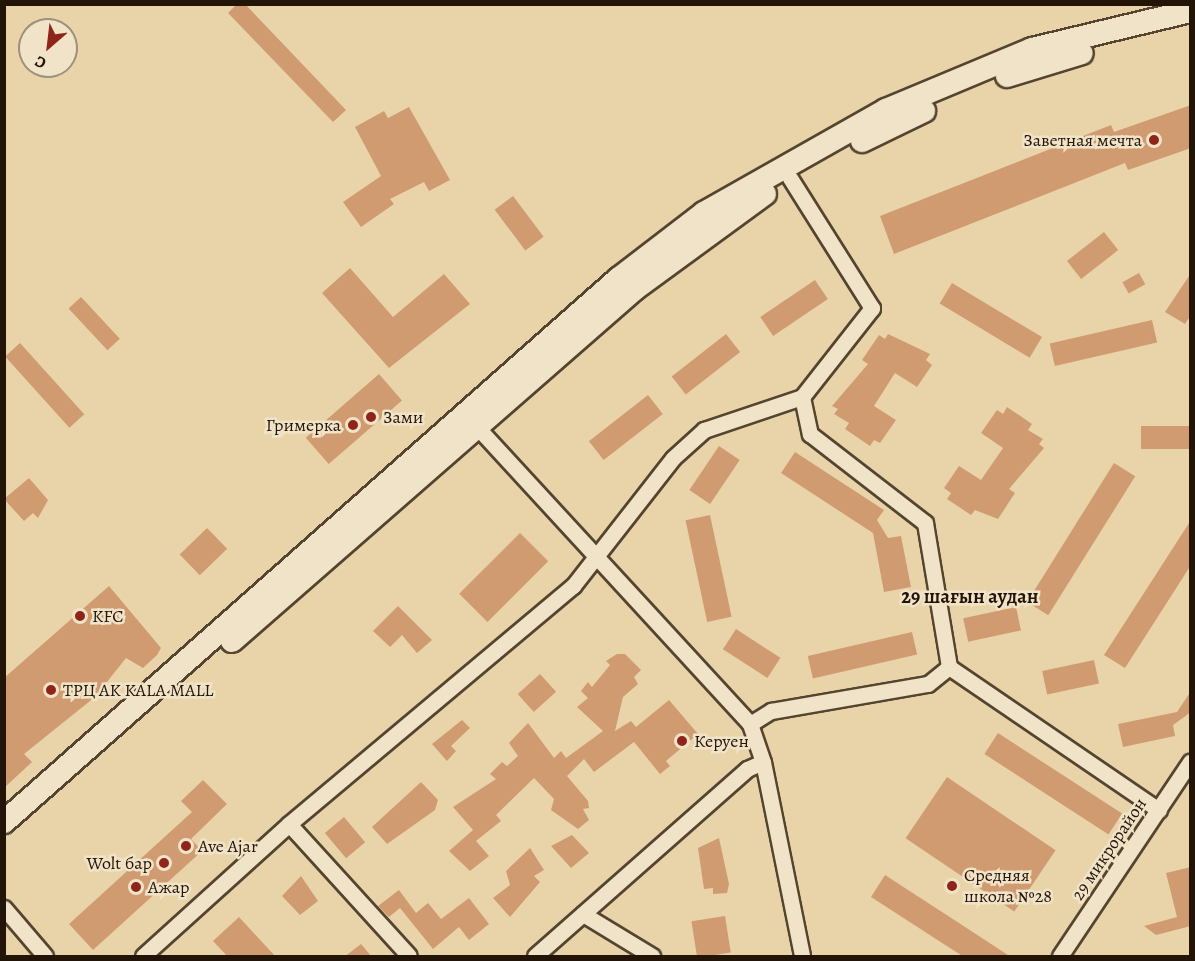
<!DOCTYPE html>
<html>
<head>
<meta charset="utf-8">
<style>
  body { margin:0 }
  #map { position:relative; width:1195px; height:961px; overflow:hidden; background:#e9d4a9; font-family:Alegreya,serif }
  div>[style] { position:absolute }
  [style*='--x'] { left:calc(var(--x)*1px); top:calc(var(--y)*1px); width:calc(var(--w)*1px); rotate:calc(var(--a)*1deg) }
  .building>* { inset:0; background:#d19b71; transform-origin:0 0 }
  .roads { filter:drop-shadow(2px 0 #544430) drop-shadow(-2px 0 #544430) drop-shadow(0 2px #544430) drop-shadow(0 -2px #544430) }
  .street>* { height:15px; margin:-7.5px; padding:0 7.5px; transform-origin:7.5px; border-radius:7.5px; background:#f1e3c7 }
  .secondary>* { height:22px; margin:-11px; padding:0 11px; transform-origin:11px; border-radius:11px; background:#f1e3c7 }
  .dots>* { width:16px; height:16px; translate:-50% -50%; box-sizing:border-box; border:3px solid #f1e3c7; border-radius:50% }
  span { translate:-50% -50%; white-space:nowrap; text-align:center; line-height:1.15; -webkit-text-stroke:5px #f1e3c7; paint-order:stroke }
  .poi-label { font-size:18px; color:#221407 }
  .right { translate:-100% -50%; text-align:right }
  .left { translate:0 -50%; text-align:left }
  .street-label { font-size:18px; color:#221407 }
  .neighbourhood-label { font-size:20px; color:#221407; font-weight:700 }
  .frame { position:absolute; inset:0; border:6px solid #221407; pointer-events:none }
  .north { position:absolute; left:18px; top:18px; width:60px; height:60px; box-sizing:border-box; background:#f1e3c7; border:2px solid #9e907a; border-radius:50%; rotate:208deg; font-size:16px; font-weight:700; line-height:24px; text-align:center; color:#221407 }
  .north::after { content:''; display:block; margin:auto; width:21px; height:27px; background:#8f2418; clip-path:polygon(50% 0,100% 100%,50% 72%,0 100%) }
</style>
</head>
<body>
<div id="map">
  <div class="building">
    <i style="clip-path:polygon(237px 4px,245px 4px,346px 110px,333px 122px,228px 13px)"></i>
    <i style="clip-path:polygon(1191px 105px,1191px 148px,1128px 170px,1125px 163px,894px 254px,880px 216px,1111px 125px,1114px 132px)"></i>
    <i style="clip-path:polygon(409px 107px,450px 180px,429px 191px,424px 182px,390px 199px,394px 204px,361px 227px,343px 202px,381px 176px,355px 127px,384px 111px,388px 118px)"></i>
    <i style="left:513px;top:196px;width:51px;height:23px;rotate:53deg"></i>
    <i style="left:1104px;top:232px;width:23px;height:47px;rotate:52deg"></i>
    <i style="clip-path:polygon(350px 268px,393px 317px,444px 274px,470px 304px,389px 368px,322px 293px)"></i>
    <i style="left:1139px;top:273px;width:13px;height:19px;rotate:61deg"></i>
    <i style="clip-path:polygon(1191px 273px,1191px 315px,1185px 324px,1165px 312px)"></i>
    <i style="left:815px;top:280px;width:23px;height:66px;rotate:56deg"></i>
    <i style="left:952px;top:283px;width:105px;height:24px;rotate:31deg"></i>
    <i style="left:81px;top:297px;width:57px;height:17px;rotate:47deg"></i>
    <i style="left:1152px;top:320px;width:23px;height:105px;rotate:77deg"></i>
    <i style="left:726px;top:334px;width:23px;height:69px;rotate:52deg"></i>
    <i style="clip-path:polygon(888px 334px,930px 354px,926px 360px,932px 365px,917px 387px,895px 373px,874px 406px,896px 420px,880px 443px,874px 440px,870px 446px,845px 429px,849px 423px,834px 414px,838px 409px,832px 406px,868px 364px,862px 360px,879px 335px,885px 339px)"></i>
    <i style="left:20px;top:343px;width:96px;height:20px;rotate:48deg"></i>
    <i style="left:379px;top:374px;width:35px;height:97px;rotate:49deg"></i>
    <i style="left:648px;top:395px;width:24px;height:75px;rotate:52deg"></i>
    <i style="clip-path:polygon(1007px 407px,1032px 424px,1028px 430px,1043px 439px,1039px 444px,1044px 448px,1009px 489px,1015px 493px,998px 519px,975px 510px,971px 515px,947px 499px,951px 493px,944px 488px,959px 466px,981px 480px,1003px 448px,981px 433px,997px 410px,1003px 414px)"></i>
    <i style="left:1191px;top:426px;width:23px;height:50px;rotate:90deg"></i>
    <i style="left:719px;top:446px;width:25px;height:53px;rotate:34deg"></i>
    <i style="clip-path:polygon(795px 452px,884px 510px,877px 520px,888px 538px,901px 536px,911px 587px,884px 592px,873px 533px,781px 473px)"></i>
    <i style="left:1114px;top:463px;width:25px;height:164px;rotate:32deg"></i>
    <i style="clip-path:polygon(29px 478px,48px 500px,38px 518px,33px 513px,24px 521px,4px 499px)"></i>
    <i style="left:710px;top:515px;width:104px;height:25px;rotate:78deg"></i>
    <i style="clip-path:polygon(1191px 520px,1191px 565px,1125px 668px,1104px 655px)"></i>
    <i style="left:207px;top:528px;width:29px;height:38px;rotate:46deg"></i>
    <i style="left:520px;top:533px;width:40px;height:86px;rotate:45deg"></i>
    <i style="clip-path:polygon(109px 586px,161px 648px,157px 655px,143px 668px,126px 658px,95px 697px,24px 754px,32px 762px,4px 788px,4px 678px)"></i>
    <i style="clip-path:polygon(398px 606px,432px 640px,417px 653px,402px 635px,390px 647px,373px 631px)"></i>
    <i style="left:1016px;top:607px;width:24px;height:54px;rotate:78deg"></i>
    <i style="left:736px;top:629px;width:53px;height:24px;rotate:33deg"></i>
    <i style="left:912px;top:632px;width:23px;height:107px;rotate:77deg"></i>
    <i style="clip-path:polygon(617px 654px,625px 654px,641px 670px,634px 677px,638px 684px,623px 697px,615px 731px,631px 721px,636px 727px,669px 700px,698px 734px,666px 761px,670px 766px,660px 774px,634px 742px,594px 772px,584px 759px,567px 776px,588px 801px,589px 808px,583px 809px,589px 820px,578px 829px,551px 810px,554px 799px,534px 778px,496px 815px,501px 821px,476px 841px,489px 856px,470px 871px,449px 851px,473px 830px,453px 807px,496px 779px,490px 774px,502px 762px,507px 766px,518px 756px,509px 743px,528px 723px,554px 758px,561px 751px,566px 758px,603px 731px,577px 707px,588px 698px,581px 691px,588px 682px,592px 687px,610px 665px,606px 661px)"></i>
    <i style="left:1094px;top:660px;width:24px;height:53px;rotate:78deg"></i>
    <i style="left:540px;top:674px;width:24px;height:30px;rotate:48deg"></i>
    <i style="clip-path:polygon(1191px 691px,1191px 712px,1173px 725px,1175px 736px,1123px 747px,1118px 724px,1177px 712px)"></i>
    <i style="clip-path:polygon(462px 720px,470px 728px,451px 746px,456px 751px,447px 761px,432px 744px)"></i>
    <i style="left:998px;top:733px;width:148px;height:25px;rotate:33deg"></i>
    <i style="left:947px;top:777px;width:131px;height:74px;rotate:34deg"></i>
    <i style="clip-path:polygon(203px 780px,227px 804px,191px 839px,202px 851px,93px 950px,69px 924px,192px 812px,181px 801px)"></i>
    <i style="clip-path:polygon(421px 782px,438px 800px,435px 810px,387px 844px,372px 827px)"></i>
    <i style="left:344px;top:817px;width:33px;height:25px;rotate:50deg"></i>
    <i style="clip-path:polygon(572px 835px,589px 853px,571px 868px,551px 846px)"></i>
    <i style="clip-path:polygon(719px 838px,729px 884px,727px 893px,713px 894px,713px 888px,704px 889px,698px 848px)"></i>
    <i style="clip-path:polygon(530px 848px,544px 870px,534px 876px,540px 882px,510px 917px,493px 898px,510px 885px,506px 871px)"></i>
    <i style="clip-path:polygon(1191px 867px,1191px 926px,1156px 935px,1144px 926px,1177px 917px,1166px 873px)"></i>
    <i style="clip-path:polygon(885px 875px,959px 923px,1011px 957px,964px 957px,953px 950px,871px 897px)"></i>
    <i style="clip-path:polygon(301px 876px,318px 901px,300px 915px,282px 896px)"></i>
    <i style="clip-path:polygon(399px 890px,416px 913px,428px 903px,441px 919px,469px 898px,489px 924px,469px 940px,459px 927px,433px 949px,400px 908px,389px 917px,378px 906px)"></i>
    <i style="left:725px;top:916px;width:37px;height:34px;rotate:81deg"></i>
    <i style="clip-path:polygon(239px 917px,276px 957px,228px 957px,213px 941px)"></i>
    <i style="clip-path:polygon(361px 944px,372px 957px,344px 957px)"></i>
  </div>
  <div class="roads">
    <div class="street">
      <i style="--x:790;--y:178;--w:154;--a:57.8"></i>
      <i style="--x:872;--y:308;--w:113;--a:128.2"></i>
      <i style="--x:802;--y:397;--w:38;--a:78"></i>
      <i style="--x:810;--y:434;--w:145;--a:37.7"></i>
      <i style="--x:925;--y:523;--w:146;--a:80.5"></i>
      <i style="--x:949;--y:667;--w:254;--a:34.3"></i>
      <i style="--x:478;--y:428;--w:402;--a:47.4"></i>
      <i style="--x:750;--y:724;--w:40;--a:71.1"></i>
      <i style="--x:763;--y:762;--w:198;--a:78.6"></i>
      <i style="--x:750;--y:724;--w:25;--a:-32"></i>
      <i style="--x:771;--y:711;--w:159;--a:-9.8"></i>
      <i style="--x:928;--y:684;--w:27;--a:-39"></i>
      <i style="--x:289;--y:824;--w:178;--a:47.7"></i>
      <i style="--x:4;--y:908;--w:63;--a:49.5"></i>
      <i style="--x:583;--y:914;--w:81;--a:31.3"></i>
      <i style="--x:143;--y:956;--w:197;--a:-42.1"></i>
      <i style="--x:289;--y:824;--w:371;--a:-40"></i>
      <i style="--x:573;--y:586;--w:162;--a:-52"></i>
      <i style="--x:673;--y:458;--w:42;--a:-42.1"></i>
      <i style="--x:704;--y:430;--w:103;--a:-18.6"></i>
      <i style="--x:535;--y:956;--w:283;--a:-41.4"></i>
      <i style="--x:747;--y:769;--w:17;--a:-24"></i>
      <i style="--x:1060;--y:956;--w:234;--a:-56.2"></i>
    </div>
    <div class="secondary">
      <i style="--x:1007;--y:76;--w:78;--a:-17"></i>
      <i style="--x:862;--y:141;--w:69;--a:-25.8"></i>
      <i style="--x:232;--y:641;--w:535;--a:-41.14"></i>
      <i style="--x:635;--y:289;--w:161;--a:-36.2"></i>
      <i style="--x:4;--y:822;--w:820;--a:-41.49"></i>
      <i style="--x:618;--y:279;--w:108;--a:-37.5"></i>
      <i style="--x:704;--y:213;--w:209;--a:-29.5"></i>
      <i style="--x:886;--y:110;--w:158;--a:-22.7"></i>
      <i style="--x:1032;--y:49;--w:163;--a:-13.5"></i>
    </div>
  </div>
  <div class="dots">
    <i style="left:1154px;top:140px;background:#8f2418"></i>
    <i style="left:371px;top:417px;background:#8f2418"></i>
    <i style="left:353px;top:425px;background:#8f2418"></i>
    <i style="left:80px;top:616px;background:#8f2418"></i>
    <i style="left:51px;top:690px;background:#8f2418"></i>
    <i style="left:682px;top:741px;background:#8f2418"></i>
    <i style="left:186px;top:846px;background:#8f2418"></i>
    <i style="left:164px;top:863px;background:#8f2418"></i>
    <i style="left:952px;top:886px;background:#8f2418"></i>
    <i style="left:136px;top:887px;background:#8f2418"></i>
  </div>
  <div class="poi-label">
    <span class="right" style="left:1142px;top:140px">Заветная мечта</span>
    <span class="left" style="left:383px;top:417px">Зами</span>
    <span class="right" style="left:341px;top:425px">Гримерка</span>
    <span class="left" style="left:92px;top:616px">KFC</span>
    <span class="left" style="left:63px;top:690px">ТРЦ AK KALA MALL</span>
    <span class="left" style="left:694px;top:741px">Керуен</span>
    <span class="left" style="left:198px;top:846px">Ave Ajar</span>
    <span class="right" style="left:152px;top:863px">Wolt бар</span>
    <span class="left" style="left:964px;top:886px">Средняя<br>школа №28</span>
    <span class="left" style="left:148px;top:887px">Ажар</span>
  </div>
  <div class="street-label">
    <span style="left:1109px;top:849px;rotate:-56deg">29 микрорайон</span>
  </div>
  <div class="neighbourhood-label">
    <span style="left:970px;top:596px">29 шағын аудан</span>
  </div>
  <div class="frame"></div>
  <div class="north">С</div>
</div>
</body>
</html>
